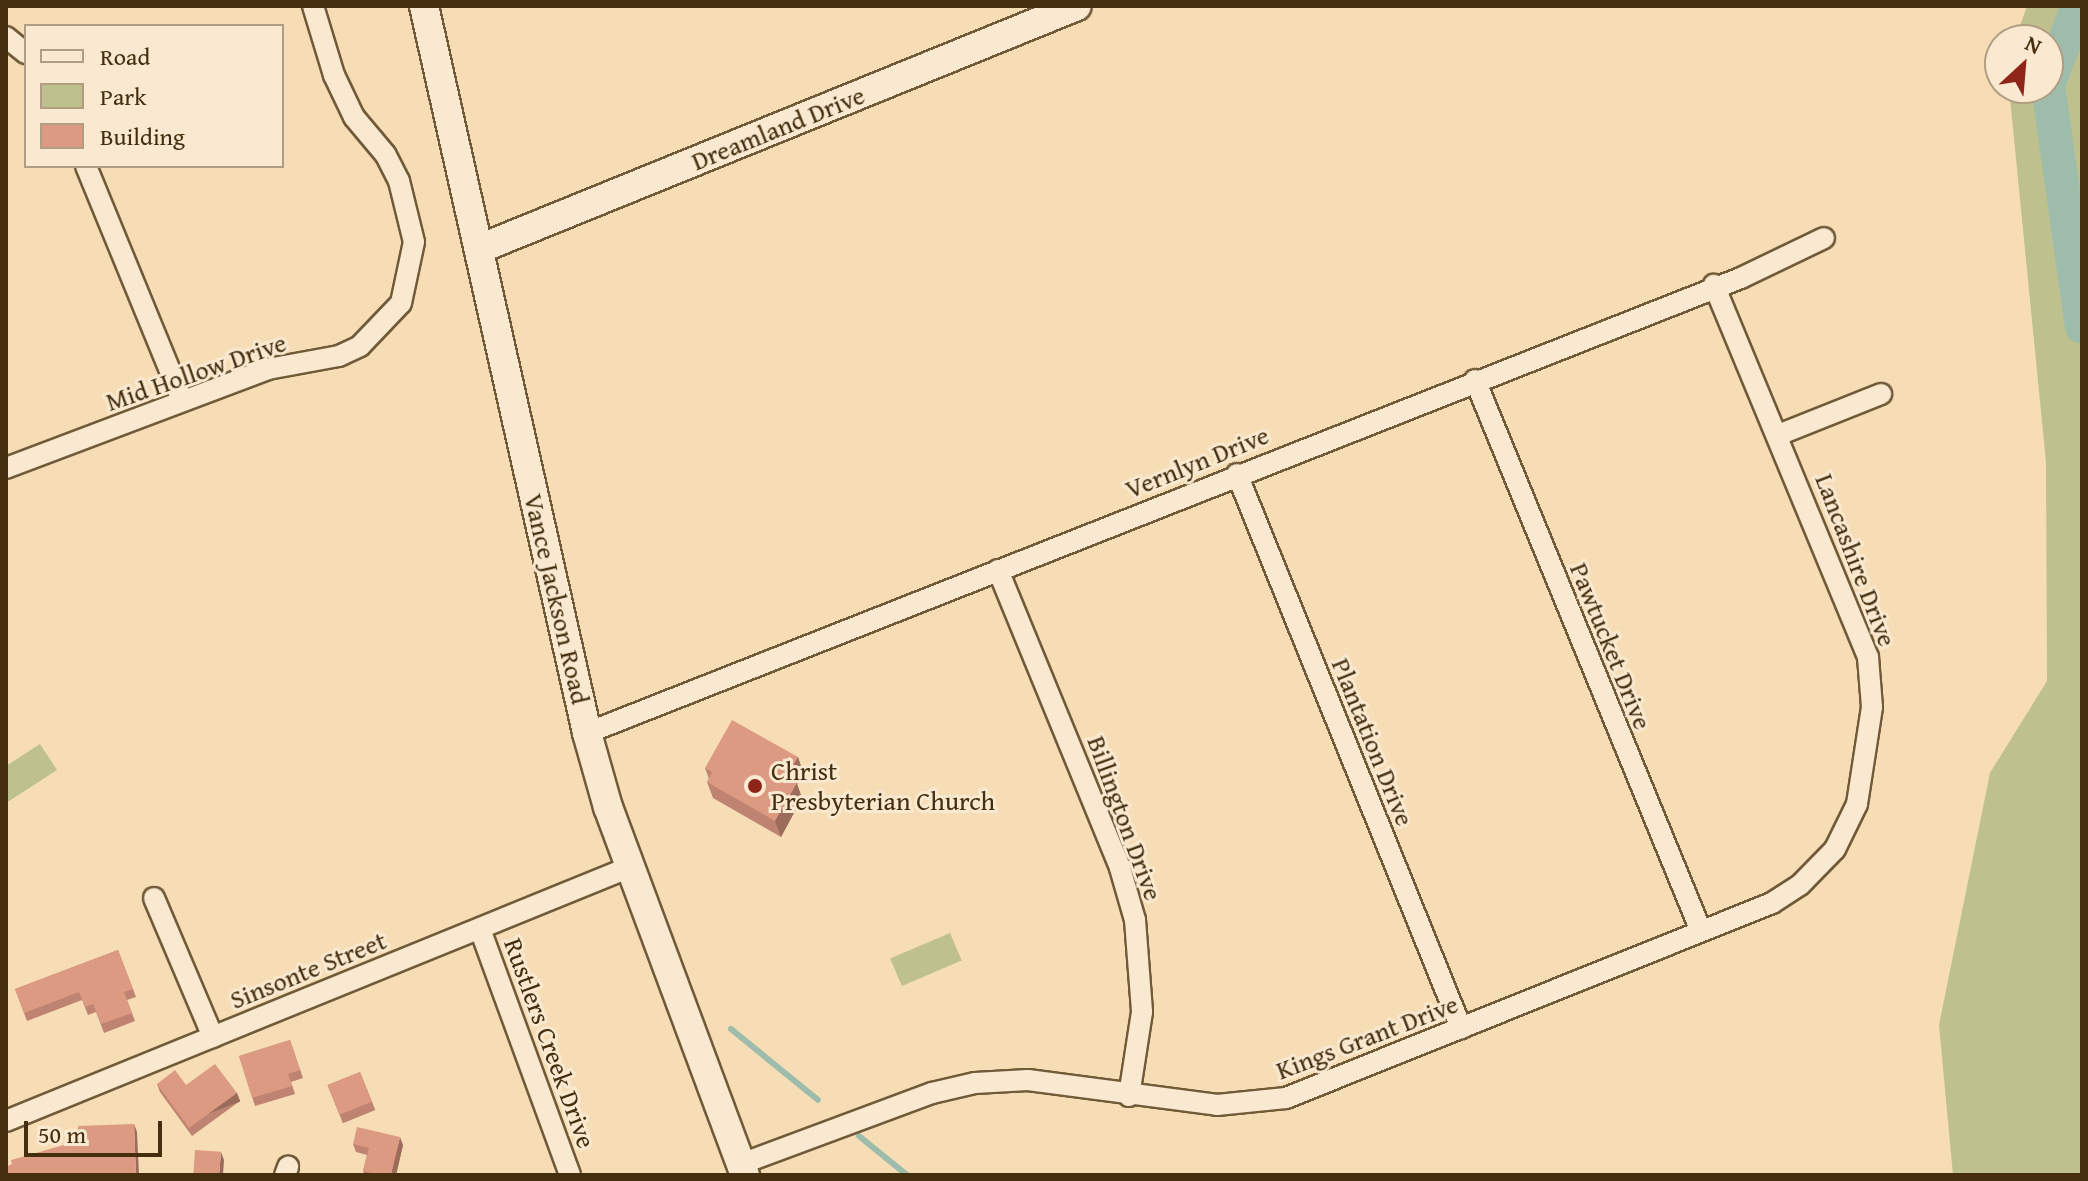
<!DOCTYPE html>
<html>
<head>
<meta charset="utf-8">
<style>
  body { margin:0 }
  #map { position:relative; width:2088px; height:1181px; overflow:hidden; background:#f6ddb6; font-family:"Gentium Book Plus",serif }
  div>[style] { position:absolute }
  [style*='--x'] { left:calc(var(--x)*1px); top:calc(var(--y)*1px); width:calc(var(--w)*1px); rotate:calc(var(--a)*1deg) }
  .green>* { inset:0; background:#bec08d; transform-origin:0 0 }
  .stream>* { height:6px; margin:-3px; padding:0 3px; transform-origin:3px; border-radius:3px; background:#9dbcab }
  .river>* { height:34px; margin:-17px; padding:0 17px; transform-origin:17px; border-radius:17px; background:#9dbcab }
  .roads { filter:drop-shadow(2px 0 #705a38) drop-shadow(-2px 0 #705a38) drop-shadow(0 2px #705a38) drop-shadow(0 -2px #705a38) }
  .street>* { height:20px; margin:-10px; padding:0 10px; transform-origin:10px; border-radius:10px; background:#f9e9d0 }
  .secondary>* { height:28px; margin:-14px; padding:0 14px; transform-origin:14px; border-radius:14px; background:#f9e9d0 }
  .wall>* { inset:0; background:#be8471; transform-origin:0 0 }
  .shaded-wall>* { inset:0; background:#9b6c5c; transform-origin:0 0 }
  .building>* { inset:0; background:#dd9a83; transform-origin:0 0 }
  .dots>* { width:22px; height:22px; translate:-50% -50%; box-sizing:border-box; border:4px solid #f9e9d0; border-radius:50% }
  span { translate:-50% -50%; white-space:nowrap; text-align:center; line-height:1.15; -webkit-text-stroke:6px #f9e9d0; paint-order:stroke }
  .street-label { font-size:26px; color:#442e0e }
  .poi-label { font-size:26px; color:#442e0e }
  .left { translate:0 -50%; text-align:left }
  .frame { position:absolute; inset:0; border:8px solid #442e0e; pointer-events:none }
  .legend { position:absolute; left:24px; top:24px; width:260px; height:144px; box-sizing:border-box; background:#f9e9d0; border:2px solid #b19e82; margin:0; padding:10px 14px; list-style:none; font-size:24px; color:#442e0e }
  .legend li { display:flex; align-items:center; gap:16px; height:40px }
  .legend b { width:40px; border:2px solid #b19e82 }
  .north { position:absolute; left:1984px; top:24px; width:80px; height:80px; box-sizing:border-box; background:#f9e9d0; border:2px solid #b19e82; border-radius:50%; rotate:26deg; font-size:22px; font-weight:700; line-height:32px; text-align:center; color:#442e0e }
  .north::after { content:''; display:block; margin:auto; width:28px; height:36px; background:#8f2418; clip-path:polygon(50% 0,100% 100%,50% 72%,0 100%) }
  .scale { position:absolute; left:24px; top:1121px; width:138px; height:36px; box-sizing:border-box; border:4px solid #442e0e; border-top:0; padding-left:10px; font-size:24px; line-height:28px; white-space:nowrap; color:#442e0e; -webkit-text-stroke:6px #f9e9d0; paint-order:stroke }
</style>
</head>
<body>
<div id="map">
  <div class="green">
    <i style="clip-path:polygon(2027px 6px,2082px 6px,2082px 1175px,1953px 1175px,1939px 1025px,1990px 773px,2047px 681px,2046px 462px,2009px 88px,2048px 88px,2048px 40px,2015px 40px)"></i>
    <i style="clip-path:polygon(40px 744px,57px 770px,6px 803px,6px 766px)"></i>
    <i style="left:950px;top:933px;width:30px;height:65px;rotate:67deg"></i>
  </div>
  <div class="stream">
    <i style="--x:731;--y:1029;--w:112;--a:39.2"></i>
    <i style="--x:859;--y:1136;--w:62;--a:39.1"></i>
  </div>
  <div class="river">
    <i style="--x:2048;--y:85;--w:244;--a:82"></i>
    <i style="--x:2048;--y:85;--w:85;--a:-69.2"></i>
  </div>
  <div class="roads">
    <div class="street">
      <i style="--x:6;--y:37;--w:26;--a:39"></i>
      <i style="--x:86;--y:166;--w:253;--a:67.7"></i>
      <i style="--x:1475;--y:380;--w:596;--a:67.7"></i>
      <i style="--x:1778;--y:435;--w:111;--a:-21.7"></i>
      <i style="--x:6;--y:468;--w:280;--a:-20.7"></i>
      <i style="--x:268;--y:369;--w:72;--a:-10.4"></i>
      <i style="--x:339;--y:356;--w:23;--a:-25"></i>
      <i style="--x:360;--y:346;--w:59;--a:-46.4"></i>
      <i style="--x:401;--y:303;--w:62;--a:-78"></i>
      <i style="--x:414;--y:242;--w:63;--a:-103.8"></i>
      <i style="--x:399;--y:181;--w:30;--a:-117"></i>
      <i style="--x:385;--y:154;--w:48;--a:-130"></i>
      <i style="--x:354;--y:117;--w:47;--a:-115.5"></i>
      <i style="--x:334;--y:75;--w:72;--a:-106.9"></i>
      <i style="--x:1237;--y:474;--w:598;--a:67.98"></i>
      <i style="--x:998;--y:570;--w:322;--a:67.7"></i>
      <i style="--x:1120;--y:868;--w:54;--a:73.9"></i>
      <i style="--x:1135;--y:920;--w:92;--a:85.6"></i>
      <i style="--x:1142;--y:1012;--w:85;--a:98.8"></i>
      <i style="--x:587;--y:733;--w:1240;--a:-21.52"></i>
      <i style="--x:1741;--y:278;--w:92;--a:-25.7"></i>
      <i style="--x:154;--y:898;--w:151;--a:67"></i>
      <i style="--x:480;--y:929;--w:262;--a:69.9"></i>
      <i style="--x:6;--y:1121;--w:674;--a:-22.15"></i>
      <i style="--x:741;--y:1164;--w:204;--a:-20.4"></i>
      <i style="--x:932;--y:1093;--w:44;--a:-13.1"></i>
      <i style="--x:975;--y:1083;--w:53;--a:-3.2"></i>
      <i style="--x:1028;--y:1080;--w:191;--a:7.5"></i>
      <i style="--x:1217;--y:1105;--w:69;--a:-5.8"></i>
      <i style="--x:1286;--y:1098;--w:524;--a:-21.86"></i>
      <i style="--x:1772;--y:903;--w:33;--a:-33"></i>
      <i style="--x:1800;--y:885;--w:50;--a:-45.8"></i>
      <i style="--x:1835;--y:849;--w:50;--a:-63.9"></i>
      <i style="--x:1857;--y:804;--w:98;--a:-81.2"></i>
      <i style="--x:1872;--y:707;--w:50;--a:-94.6"></i>
      <i style="--x:1868;--y:657;--w:403;--a:-112.5"></i>
      <i style="--x:285;--y:1175;--w:9;--a:-69"></i>
    </div>
    <div class="secondary">
      <i style="--x:424;--y:6;--w:745;--a:77.36"></i>
      <i style="--x:587;--y:733;--w:77;--a:74.2"></i>
      <i style="--x:608;--y:807;--w:393;--a:69.6"></i>
      <i style="--x:479;--y:249;--w:645;--a:-22.11"></i>
    </div>
  </div>
  <div class="wall">
    <i style="clip-path:polygon(798px 757px,803px 773px,797px 784px,802px 798px,781px 837px,713px 798px,707px 782px,709px 779px,705px 768px)"></i>
    <i style="clip-path:polygon(118px 950px,136px 997px,127px 1000px,135px 1021px,104px 1033px,96px 1012px,88px 1015px,82px 1000px,27px 1021px,15px 989px)"></i>
    <i style="clip-path:polygon(290px 1040px,303px 1078px,291px 1082px,295px 1094px,255px 1106px,239px 1056px)"></i>
    <i style="left:360px;top:1072px;width:41px;height:35px;rotate:68deg"></i>
    <i style="clip-path:polygon(157px 1084px,186px 1085px,237px 1093px,240px 1101px,192px 1136px,160px 1092px)"></i>
    <i style="clip-path:polygon(353px 1144px,403px 1145px,396px 1175px,365px 1175px,363px 1171px,367px 1155px,356px 1152px)"></i>
  </div>
  <div class="shaded-wall">
    <i style="clip-path:polygon(798px 757px,803px 773px,797px 784px,802px 798px,781px 837px,775px 821px,786px 777px)"></i>
    <i style="left:237px;top:1093px;width:9px;height:59px;rotate:69deg"></i>
    <i style="clip-path:polygon(134px 1124px,137px 1132px,139px 1175px,136px 1175px)"></i>
    <i style="clip-path:polygon(400px 1137px,403px 1145px,396px 1175px,391px 1175px)"></i>
    <i style="clip-path:polygon(221px 1152px,224px 1160px,223px 1175px,219px 1175px)"></i>
  </div>
  <div class="building">
    <i style="clip-path:polygon(732px 720px,798px 757px,786px 777px,797px 783px,775px 821px,707px 782px,712px 772px,705px 768px)"></i>
    <i style="clip-path:polygon(118px 950px,133px 989px,124px 992px,132px 1013px,101px 1024px,93px 1004px,85px 1007px,79px 992px,24px 1013px,15px 989px)"></i>
    <i style="clip-path:polygon(290px 1040px,300px 1070px,288px 1074px,292px 1086px,252px 1098px,239px 1056px)"></i>
    <i style="clip-path:polygon(215px 1064px,237px 1093px,189px 1128px,157px 1084px,175px 1070px,186px 1085px)"></i>
    <i style="left:360px;top:1072px;width:32px;height:35px;rotate:68deg"></i>
    <i style="clip-path:polygon(134px 1124px,136px 1175px,6px 1175px,6px 1167px,12px 1164px,11px 1160px,78px 1141px,78px 1126px)"></i>
    <i style="clip-path:polygon(357px 1127px,400px 1137px,391px 1175px,381px 1175px,363px 1171px,369px 1148px,353px 1144px)"></i>
    <i style="left:195px;top:1150px;width:26px;height:25px;rotate:4deg"></i>
  </div>
  <div class="dots">
    <i style="left:755px;top:786px;background:#8f2418"></i>
  </div>
  <div class="street-label">
    <span style="left:778px;top:128px;rotate:-22deg">Dreamland Drive</span>
    <span style="left:196px;top:372px;rotate:-19deg">Mid Hollow Drive</span>
    <span style="left:1197px;top:462px;rotate:-22deg">Vernlyn Drive</span>
    <span style="left:1856px;top:560px;rotate:69deg">Lancashire Drive</span>
    <span style="left:557px;top:599px;rotate:77deg">Vance Jackson Road</span>
    <span style="left:1611px;top:646px;rotate:68deg">Pawtucket Drive</span>
    <span style="left:1373px;top:742px;rotate:68deg">Plantation Drive</span>
    <span style="left:1125px;top:818px;rotate:70deg">Billington Drive</span>
    <span style="left:308px;top:970px;rotate:-22deg">Sinsonte Street</span>
    <span style="left:1367px;top:1037px;rotate:-21deg">Kings Grant Drive</span>
    <span style="left:550px;top:1043px;rotate:70deg">Rustlers Creek Drive</span>
  </div>
  <div class="poi-label">
    <span class="left" style="left:771px;top:786px">Christ<br>Presbyterian Church</span>
  </div>
  <div class="frame"></div>
  <ul class="legend">
  <li><b style="height:10px;background:#f9e9d0"></b>Road</li>
  <li><b style="height:22px;background:#bec08d"></b>Park</li>
  <li><b style="height:22px;background:#dd9a83"></b>Building</li>
  </ul>
  <div class="north">N</div>
  <div class="scale">50 m</div>
</div>
</body>
</html>
